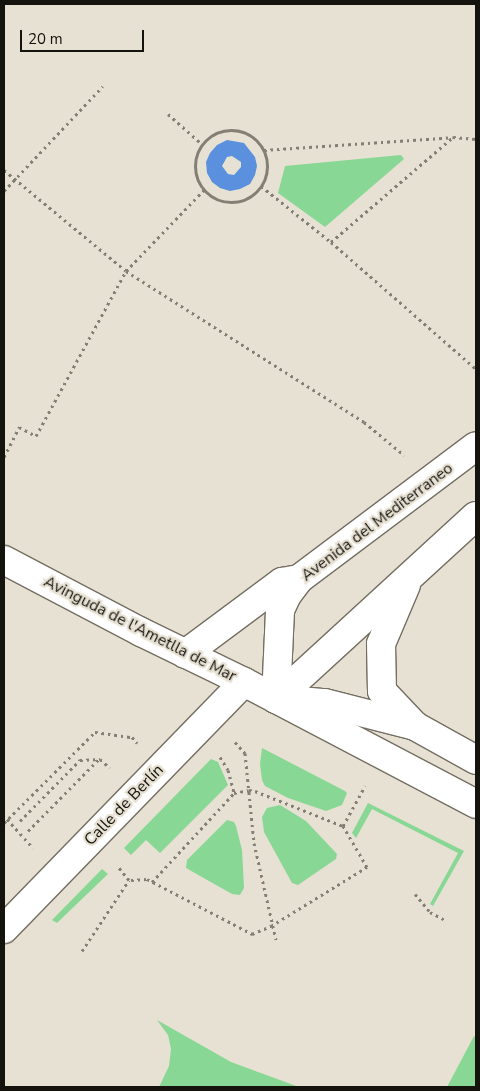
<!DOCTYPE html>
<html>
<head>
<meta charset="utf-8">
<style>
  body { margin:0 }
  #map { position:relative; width:480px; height:1091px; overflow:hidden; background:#e7e1d3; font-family:"Nunito Sans",sans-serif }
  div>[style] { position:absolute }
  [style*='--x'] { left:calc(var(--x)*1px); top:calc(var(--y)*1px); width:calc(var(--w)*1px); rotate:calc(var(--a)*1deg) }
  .green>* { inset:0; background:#88d794 }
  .water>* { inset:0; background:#5a90dd }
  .path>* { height:3px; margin-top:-1.5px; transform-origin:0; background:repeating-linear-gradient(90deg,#837f75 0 2.5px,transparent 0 6.5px) }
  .path>.ring { margin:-1.5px; padding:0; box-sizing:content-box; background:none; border:3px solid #837f75; border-radius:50% }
  .roads { filter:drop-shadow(1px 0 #746e62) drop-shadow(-1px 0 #746e62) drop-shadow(0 1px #746e62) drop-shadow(0 -1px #746e62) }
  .street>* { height:28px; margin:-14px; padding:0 14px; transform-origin:14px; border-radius:14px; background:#fff }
  .secondary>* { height:28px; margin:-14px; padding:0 14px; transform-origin:14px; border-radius:14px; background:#fff }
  span { translate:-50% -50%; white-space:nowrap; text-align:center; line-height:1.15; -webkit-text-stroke:4.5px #e7e1d3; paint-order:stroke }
  .street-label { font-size:16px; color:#15130e }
  .frame { position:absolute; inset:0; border:5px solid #15130e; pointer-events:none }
  .scale { position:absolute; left:20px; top:30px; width:124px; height:22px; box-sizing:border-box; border:2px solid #15130e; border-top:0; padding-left:6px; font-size:15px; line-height:18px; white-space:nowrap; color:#15130e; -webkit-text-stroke:4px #e7e1d3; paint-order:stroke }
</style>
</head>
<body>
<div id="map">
  <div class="green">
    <i style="clip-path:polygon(401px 155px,404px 159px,325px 227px,278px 193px,285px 166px)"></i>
    <i style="clip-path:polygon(262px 748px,345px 791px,347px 793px,342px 805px,326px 811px,288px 798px,265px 786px,262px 780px,260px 764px)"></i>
    <i style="clip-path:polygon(211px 759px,218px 762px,228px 785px,160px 853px,146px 840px,131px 855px,124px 848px)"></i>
    <i style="clip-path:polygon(368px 803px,464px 851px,433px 906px,430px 904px,458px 853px,372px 809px,356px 838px,352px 833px)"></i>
    <i style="clip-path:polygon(280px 805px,306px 821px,337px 854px,336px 859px,298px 885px,292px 883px,264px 832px,262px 817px,267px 808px)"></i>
    <i style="clip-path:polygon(227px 820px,234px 822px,236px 826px,242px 850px,244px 888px,240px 895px,232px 894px,186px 868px,187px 860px)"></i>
    <i style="clip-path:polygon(102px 869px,108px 874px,57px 923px,52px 920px)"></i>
    <i style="clip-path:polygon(157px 1020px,231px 1062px,299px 1087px,159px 1087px,169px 1066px,171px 1049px,168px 1035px)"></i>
    <i style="clip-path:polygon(474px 1036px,476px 1037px,476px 1087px,447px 1087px)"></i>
  </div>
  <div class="water">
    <i style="clip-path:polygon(evenodd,227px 140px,244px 143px,255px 157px,257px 166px,255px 175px,250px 184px,240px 189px,230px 191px,220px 188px,212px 182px,207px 173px,206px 162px,210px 153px,217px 145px,227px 140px,232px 156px,241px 162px,241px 167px,234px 175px,228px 174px,222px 166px,227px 157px,232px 156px)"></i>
  </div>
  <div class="path">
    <i style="--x:168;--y:114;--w:45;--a:41.4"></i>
    <i class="ring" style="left:195px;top:130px;width:69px;height:69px"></i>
    <i style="--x:264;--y:150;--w:189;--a:-3.9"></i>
    <i style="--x:453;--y:137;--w:23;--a:5"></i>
    <i style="--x:4;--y:170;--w:158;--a:39.6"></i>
    <i style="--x:126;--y:271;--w:282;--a:32.4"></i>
    <i style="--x:364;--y:422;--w:52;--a:39.5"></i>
    <i style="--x:261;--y:186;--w:90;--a:38.7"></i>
    <i style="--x:331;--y:242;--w:193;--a:41.2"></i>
    <i style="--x:4;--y:191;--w:144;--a:-46.7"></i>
    <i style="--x:331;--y:242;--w:161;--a:-40.7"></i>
    <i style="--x:4;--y:457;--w:34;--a:-63"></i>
    <i style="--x:19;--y:427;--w:19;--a:28"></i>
    <i style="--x:36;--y:436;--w:188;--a:-61.4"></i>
    <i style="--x:126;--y:271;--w:112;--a:-46.1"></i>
    <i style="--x:235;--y:742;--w:15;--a:48"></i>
    <i style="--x:245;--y:753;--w:90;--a:84.3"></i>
    <i style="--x:254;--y:843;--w:99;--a:77.2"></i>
    <i style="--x:220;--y:757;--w:15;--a:58"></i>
    <i style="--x:228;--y:770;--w:24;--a:75"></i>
    <i style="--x:234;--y:793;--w:15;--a:-11"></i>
    <i style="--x:249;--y:790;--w:6;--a:9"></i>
    <i style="--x:255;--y:791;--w:95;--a:21.7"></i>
    <i style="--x:343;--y:826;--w:46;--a:-61.2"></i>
    <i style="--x:7;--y:819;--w:39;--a:48"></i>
    <i style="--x:20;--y:821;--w:86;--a:-45.5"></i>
    <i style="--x:80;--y:760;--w:20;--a:-3"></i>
    <i style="--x:100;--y:759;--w:13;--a:42"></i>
    <i style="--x:4;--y:823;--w:129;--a:-45"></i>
    <i style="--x:95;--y:732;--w:37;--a:8"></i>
    <i style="--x:132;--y:737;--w:8;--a:50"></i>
    <i style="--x:28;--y:831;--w:101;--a:-45.4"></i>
    <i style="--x:131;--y:880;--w:16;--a:-4"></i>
    <i style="--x:147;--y:879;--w:119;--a:27.6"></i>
    <i style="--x:252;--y:934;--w:21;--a:-23"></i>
    <i style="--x:271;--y:926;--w:113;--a:-31.6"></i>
    <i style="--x:367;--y:867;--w:48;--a:-120.3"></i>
    <i style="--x:152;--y:882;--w:121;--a:-47.3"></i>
    <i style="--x:415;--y:894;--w:23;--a:50"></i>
    <i style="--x:430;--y:912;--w:17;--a:28"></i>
    <i style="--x:82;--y:951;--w:85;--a:-56.5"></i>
    <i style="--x:129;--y:880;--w:19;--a:-129"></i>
  </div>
  <div class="roads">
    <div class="street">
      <i style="--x:4;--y:929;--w:344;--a:-45.8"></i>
    </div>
    <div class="secondary">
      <i style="--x:4;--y:560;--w:155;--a:27.7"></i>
      <i style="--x:141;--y:632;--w:114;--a:25.9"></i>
      <i style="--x:244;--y:682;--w:262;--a:27.7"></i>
      <i style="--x:406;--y:585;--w:64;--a:113"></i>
      <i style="--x:381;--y:644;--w:47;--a:88.8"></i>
      <i style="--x:382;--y:691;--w:48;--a:46.7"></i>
      <i style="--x:185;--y:654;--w:121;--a:-36.6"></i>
      <i style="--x:282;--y:582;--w:17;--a:-10"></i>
      <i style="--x:276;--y:699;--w:89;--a:-87.4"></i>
      <i style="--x:280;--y:610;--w:17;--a:-65"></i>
      <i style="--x:287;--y:595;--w:20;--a:-53"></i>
      <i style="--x:299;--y:579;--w:221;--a:-36.9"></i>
      <i style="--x:276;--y:699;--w:271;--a:-42.5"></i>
      <i style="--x:288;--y:700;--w:37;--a:5"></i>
      <i style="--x:325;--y:703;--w:93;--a:14.3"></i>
      <i style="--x:415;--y:726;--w:70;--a:29.1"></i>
    </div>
  </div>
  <div class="street-label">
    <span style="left:377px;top:522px;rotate:-37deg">Avenida del Mediterraneo</span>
    <span style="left:140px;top:629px;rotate:27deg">Avinguda de l'Ametlla de Mar</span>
    <span style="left:124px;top:805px;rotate:-46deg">Calle de Berlín</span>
  </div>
  <div class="frame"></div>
  <div class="scale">20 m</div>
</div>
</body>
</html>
